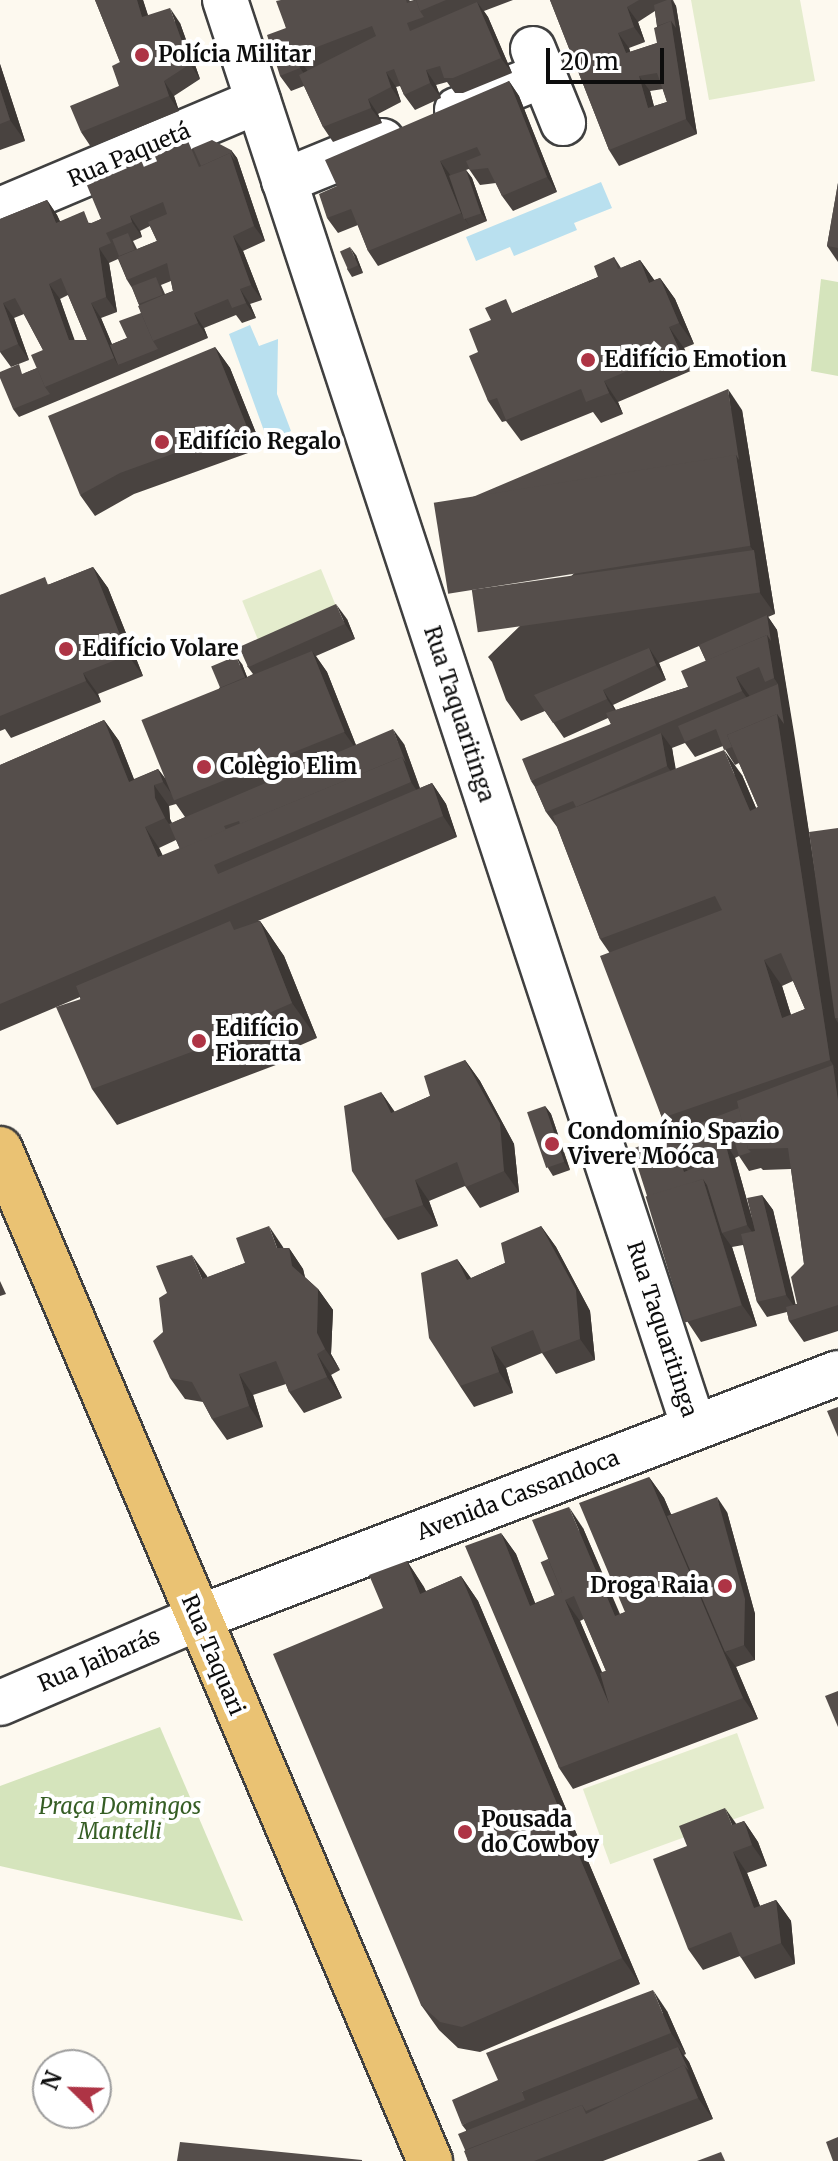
<!DOCTYPE html>
<html>
<head>
<meta charset="utf-8">
<style>
  body { margin:0 }
  #map { position:relative; width:838px; height:2161px; overflow:hidden; background:#fdf9ef; font-family:Merriweather,serif }
  div>[style] { position:absolute }
  [style*='--x'] { left:calc(var(--x)*1px); top:calc(var(--y)*1px); width:calc(var(--w)*1px); rotate:calc(var(--a)*1deg) }
  .green>* { inset:0; background:#d5e4bc }
  .pitch>* { inset:0; background:#e4eccd; transform-origin:0 0 }
  .water>* { inset:0; background:#b9e0ef }
  .roads { filter:drop-shadow(2px 0 #404040) drop-shadow(-2px 0 #404040) drop-shadow(0 2px #404040) drop-shadow(0 -2px #404040) }
  .minor>* { height:44px; margin:-22px; padding:0 22px; transform-origin:22px; border-radius:22px; background:#fff }
  .major>* { height:44px; margin:-22px; padding:0 22px; transform-origin:22px; border-radius:22px; background:#eac273 }
  .wall>* { inset:0; background:#494340 }
  .shaded-wall>* { inset:0; background:#3c3734 }
  .building>* { inset:0; background:#554e4b; transform-origin:0 0 }
  .dots>* { width:22px; height:22px; translate:-50% -50%; box-sizing:border-box; border:4px solid #fff; border-radius:50% }
  span { translate:-50% -50%; white-space:nowrap; text-align:center; line-height:1.15; -webkit-text-stroke:8px #fff; paint-order:stroke }
  .poi-label { font-size:22px; color:#0d0d0d; font-weight:700 }
  .left { translate:0 -50%; text-align:left }
  .right { translate:-100% -50%; text-align:right }
  .street-label { font-size:22px; color:#0d0d0d }
  .park-label { font-size:22px; color:#365e25; font-style:italic }
  .north { position:absolute; left:32px; top:2049px; width:80px; height:80px; box-sizing:border-box; background:#fff; border:2px solid #9e9e9e; border-radius:50%; rotate:293deg; font-size:22px; font-weight:700; line-height:32px; text-align:center; color:#0d0d0d }
  .north::after { content:''; display:block; margin:auto; width:28px; height:36px; background:#ae3445; clip-path:polygon(50% 0,100% 100%,50% 72%,0 100%) }
  .scale { position:absolute; left:546px; top:48px; width:118px; height:36px; box-sizing:border-box; border:4px solid #0d0d0d; border-top:0; padding-left:10px; font-size:24px; line-height:28px; white-space:nowrap; color:#0d0d0d; -webkit-text-stroke:6px #fff; paint-order:stroke }
</style>
</head>
<body>
<div id="map">
  <div class="green">
    <i style="clip-path:polygon(821px 279px,838px 282px,838px 376px,811px 371px)"></i>
    <i style="clip-path:polygon(160px 1727px,243px 1921px,0 1866px,0 1786px)"></i>
  </div>
  <div class="pitch">
    <i style="clip-path:polygon(691px 0,800px 0,815px 81px,709px 100px)"></i>
    <i style="left:321px;top:569px;width:48px;height:85px;rotate:68deg"></i>
    <i style="left:737px;top:1733px;width:80px;height:164px;rotate:70deg"></i>
  </div>
  <div class="water">
    <i style="clip-path:polygon(601px 182px,612px 208px,574px 223px,577px 230px,514px 256px,510px 247px,476px 261px,466px 237px)"></i>
    <i style="clip-path:polygon(250px 325px,259px 346px,278px 339px,277px 394px,291px 431px,268px 442px,229px 334px)"></i>
  </div>
  <div class="roads">
    <div class="minor">
      <i style="--x:225;--y:0;--w:1502;--a:71.81"></i>
      <i style="--x:533;--y:49;--w:80;--a:67.9"></i>
      <i style="--x:457;--y:110;--w:93;--a:-22.1"></i>
      <i style="--x:284;--y:181;--w:106;--a:-22.2"></i>
      <i style="--x:0;--y:210;--w:280;--a:-22.9"></i>
      <i style="--x:0;--y:1703;--w:215;--a:-23.2"></i>
      <i style="--x:198;--y:1618;--w:685;--a:-20.95"></i>
    </div>
    <div class="major">
      <i style="--x:0;--y:1149;--w:1100;--a:66.98"></i>
    </div>
  </div>
  <div class="wall">
    <i style="clip-path:polygon(95px 0,143px 0,148px 15px,180px 23px,200px 79px,174px 96px,179px 111px,91px 147px,81px 132px,119px 86px,120px 62px)"></i>
    <i style="clip-path:polygon(281px 0,409px 0,410px 1px,414px 0,513px 0,484px 11px,488px 17px,512px 73px,463px 93px,455px 93px,447px 82px,436px 85px,441px 98px,415px 110px,404px 95px,400px 86px,396px 87px,401px 102px,378px 114px,382px 123px,333px 142px,323px 127px,304px 86px,291px 91px,280px 76px,286px 28px)"></i>
    <i style="clip-path:polygon(evenodd,550px 0,673px 0,676px 6px,697px 134px,619px 166px,609px 150px,550px 0,655px 11px,657px 26px,657px 43px,630px 52px,629px 48px,645px 42px,638px 22px,655px 11px,550px 0,663px 89px,667px 102px,654px 106px,650px 91px,663px 89px)"></i>
    <i style="clip-path:polygon(0 64px,25px 141px,0 150px)"></i>
    <i style="clip-path:polygon(509px 81px,519px 96px,557px 192px,513px 211px,502px 196px,496px 183px,480px 185px,469px 169px,466px 170px,472px 178px,487px 221px,378px 266px,368px 251px,358px 225px,338px 233px,327px 218px,337px 186px)"></i>
    <i style="clip-path:polygon(evenodd,193px 148px,231px 150px,237px 158px,265px 241px,243px 251px,262px 300px,250px 304px,256px 318px,242px 323px,236px 315px,204px 328px,208px 338px,19px 417px,13px 409px,25px 373px,37px 368px,43px 350px,24px 314px,14px 318px,29px 360px,11px 367px,0 352px,0 219px,47px 200px,57px 215px,60px 221px,92px 223px,101px 219px,193px 148px,150px 226px,157px 241px,137px 249px,133px 241px,142px 237px,140px 231px,150px 226px,193px 148px,118px 259px,127px 280px,132px 288px,139px 305px,141px 313px,127px 338px,112px 344px,101px 318px,117px 312px,109px 263px,118px 259px,193px 148px,171px 281px,173px 291px,165px 294px,161px 285px,171px 281px,193px 148px,68px 295px,87px 340px,74px 340px,60px 299px,68px 295px)"></i>
    <i style="clip-path:polygon(838px 183px,838px 262px,827px 246px)"></i>
    <i style="clip-path:polygon(356px 255px,363px 273px,352px 277px,347px 269px)"></i>
    <i style="clip-path:polygon(614px 257px,621px 268px,640px 260px,654px 280px,660px 278px,675px 299px,694px 344px,684px 348px,693px 370px,618px 402px,623px 414px,601px 423px,593px 412px,521px 441px,506px 421px,502px 422px,488px 401px,478px 352px,515px 312px,598px 277px)"></i>
    <i style="clip-path:polygon(215px 347px,230px 368px,262px 448px,134px 494px,95px 516px,80px 495px)"></i>
    <i style="clip-path:polygon(evenodd,742px 410px,775px 614px,768px 617px,777px 630px,838px 1018px,838px 1331px,804px 1342px,789px 1321px,787px 1312px,767px 1317px,757px 1302px,743px 1245px,732px 1247px,757px 1326px,701px 1342px,687px 1321px,648px 1199px,673px 1133px,662px 1118px,609px 952px,600px 939px,557px 827px,546px 812px,535px 787px,531px 781px,611px 724px,608px 718px,564px 738px,545px 711px,521px 721px,506px 700px,492px 662px,488px 657px,742px 410px,699px 646px,706px 661px,688px 687px,616px 710px,613px 705px,666px 680px,659px 663px,699px 646px,742px 410px,685px 743px,695px 757px,723px 746px,735px 765px,739px 763px,758px 807px,756px 808px,742px 775px,675px 769px,672px 748px,685px 743px,742px 410px,793px 981px,805px 1009px,791px 1015px,782px 986px,793px 981px,742px 410px,739px 1156px,749px 1171px,761px 1168px,763px 1170px,791px 1169px,804px 1264px,797px 1304px,795px 1304px,773px 1210px,762px 1195px,752px 1218px,735px 1158px,739px 1156px)"></i>
    <i style="clip-path:polygon(93px 567px,108px 588px,143px 676px,98px 694px,101px 702px,11px 738px,5px 729px,0 731px,0 595px,50px 584px)"></i>
    <i style="clip-path:polygon(evenodd,347px 619px,355px 639px,316px 656px,327px 672px,356px 745px,404px 744px,420px 788px,432px 783px,446px 804px,457px 837px,258px 921px,260px 921px,284px 956px,317px 1038px,294px 1048px,297px 1057px,117px 1125px,92px 1089px,80px 997px,0 1031px,0 765px,104px 720px,119px 741px,134px 779px,158px 769px,165px 778px,220px 687px,242px 664px,247px 677px,253px 674px,247px 666px,347px 619px,176px 804px,185px 817px,172px 823px,170px 819px,169px 806px,176px 804px,347px 619px,176px 840px,180px 849px,163px 856px,159px 848px,176px 840px)"></i>
    <i style="clip-path:polygon(465px 1060px,480px 1081px,514px 1144px,519px 1192px,480px 1208px,465px 1186px,429px 1201px,438px 1226px,398px 1240px,383px 1219px,381px 1092px,395px 1112px,430px 1096px)"></i>
    <i style="clip-path:polygon(545px 1106px,551px 1114px,570px 1170px,553px 1176px,548px 1168px)"></i>
    <i style="clip-path:polygon(541px 1226px,556px 1247px,590px 1311px,595px 1360px,556px 1374px,542px 1353px,506px 1368px,513px 1393px,474px 1407px,460px 1386px,457px 1259px,471px 1278px,505px 1263px)"></i>
    <i style="clip-path:polygon(284px 1248px,289px 1248px,303px 1269px,305px 1277px,318px 1289px,333px 1310px,331px 1354px,340px 1370px,331px 1375px,342px 1398px,304px 1413px,289px 1392px,286px 1384px,253px 1395px,263px 1427px,227px 1440px,212px 1419px,203px 1402px,185px 1399px,170px 1378px,163px 1332px,167px 1293px)"></i>
    <i style="clip-path:polygon(0 1281px,6px 1294px,0 1296px)"></i>
    <i style="clip-path:polygon(evenodd,649px 1477px,664px 1498px,671px 1514px,727px 1512px,755px 1614px,755px 1660px,736px 1667px,758px 1719px,573px 1789px,559px 1768px,501px 1533px,516px 1554px,535px 1603px,555px 1595px,548px 1559px,583px 1528px,620px 1614px,625px 1612px,649px 1477px,584px 1619px,606px 1671px,602px 1672px,580px 1621px,584px 1619px)"></i>
    <i style="clip-path:polygon(407px 1561px,426px 1591px,461px 1576px,478px 1601px,640px 1984px,480px 2052px,458px 2048px,439px 2030px,421px 2005px,383px 1608px)"></i>
    <i style="clip-path:polygon(744px 1821px,758px 1842px,767px 1866px,747px 1873px,760px 1906px,776px 1900px,791px 1921px,795px 1964px,755px 1979px,740px 1956px,703px 1970px,688px 1949px,687px 1846px)"></i>
    <i style="clip-path:polygon(667px 2011px,686px 2054px,684px 2055px,689px 2062px,713px 2119px,603px 2161px,468px 2161px,465px 2150px,466px 2130px,462px 2125px)"></i>
  </div>
  <div class="shaded-wall">
    <i style="clip-path:polygon(137px 0,143px 0,153px 32px,142px 17px)"></i>
    <i style="clip-path:polygon(671px 0,676px 6px,697px 134px,686px 119px,671px 21px)"></i>
    <i style="clip-path:polygon(477px 2px,488px 17px,512px 73px,501px 58px)"></i>
    <i style="clip-path:polygon(627px 7px,638px 22px,645px 42px,634px 27px)"></i>
    <i style="clip-path:polygon(170px 8px,180px 23px,200px 79px,190px 64px)"></i>
    <i style="clip-path:polygon(618px 33px,629px 48px,636px 68px,626px 53px)"></i>
    <i style="clip-path:polygon(296px 55px,307px 70px,311px 83px,300px 68px)"></i>
    <i style="clip-path:polygon(0 64px,25px 141px,10px 120px,0 89px)"></i>
    <i style="clip-path:polygon(426px 70px,436px 85px,441px 98px,430px 83px)"></i>
    <i style="clip-path:polygon(386px 72px,396px 87px,401px 102px,391px 87px)"></i>
    <i style="clip-path:polygon(639px 76px,650px 91px,658px 123px,648px 108px)"></i>
    <i style="clip-path:polygon(164px 81px,174px 96px,179px 111px,169px 96px)"></i>
    <i style="clip-path:polygon(509px 81px,519px 96px,557px 192px,547px 177px)"></i>
    <i style="clip-path:polygon(368px 99px,378px 114px,382px 123px,371px 108px)"></i>
    <i style="clip-path:polygon(231px 150px,237px 158px,265px 241px,254px 226px,230px 153px)"></i>
    <i style="clip-path:polygon(440px 161px,451px 176px,466px 220px,471px 228px,461px 213px)"></i>
    <i style="clip-path:polygon(466px 170px,472px 178px,487px 221px,481px 213px)"></i>
    <i style="clip-path:polygon(47px 200px,57px 215px,67px 238px,56px 223px)"></i>
    <i style="clip-path:polygon(130px 216px,140px 231px,142px 237px,132px 222px)"></i>
    <i style="clip-path:polygon(233px 236px,243px 251px,262px 300px,251px 285px)"></i>
    <i style="clip-path:polygon(350px 247px,356px 255px,363px 273px,358px 265px)"></i>
    <i style="clip-path:polygon(99px 248px,109px 263px,117px 312px,106px 297px)"></i>
    <i style="clip-path:polygon(640px 260px,655px 281px,649px 283px)"></i>
    <i style="clip-path:polygon(660px 278px,675px 299px,694px 344px,679px 323px)"></i>
    <i style="clip-path:polygon(49px 284px,60px 299px,80px 355px,69px 340px)"></i>
    <i style="clip-path:polygon(240px 289px,250px 304px,256px 318px,246px 303px)"></i>
    <i style="clip-path:polygon(3px 303px,14px 318px,29px 360px,18px 344px)"></i>
    <i style="clip-path:polygon(91px 303px,101px 318px,120px 364px,118px 365px,114px 358px)"></i>
    <i style="clip-path:polygon(194px 313px,204px 328px,208px 338px,198px 323px)"></i>
    <i style="clip-path:polygon(669px 327px,684px 348px,693px 370px,679px 349px)"></i>
    <i style="clip-path:polygon(215px 347px,230px 368px,262px 448px,247px 427px)"></i>
    <i style="clip-path:polygon(604px 381px,618px 402px,623px 414px,609px 393px)"></i>
    <i style="clip-path:polygon(728px 389px,742px 410px,768px 571px,750px 546px,736px 455px)"></i>
    <i style="clip-path:polygon(754px 550px,768px 571px,775px 614px,760px 593px)"></i>
    <i style="clip-path:polygon(93px 567px,108px 588px,143px 676px,128px 655px)"></i>
    <i style="clip-path:polygon(336px 604px,347px 619px,355px 639px,345px 624px)"></i>
    <i style="clip-path:polygon(767px 615px,777px 630px,795px 739px,837px 1018px,835px 1018px,838px 1023px,838px 1072px,830px 1060px,777px 714px,778px 684px,774px 678px,767px 635px)"></i>
    <i style="clip-path:polygon(649px 648px,659px 663px,666px 680px,656px 665px)"></i>
    <i style="clip-path:polygon(312px 651px,327px 672px,359px 753px,344px 732px)"></i>
    <i style="clip-path:polygon(236px 656px,242px 664px,253px 692px,248px 684px)"></i>
    <i style="clip-path:polygon(83px 673px,98px 694px,101px 702px,86px 681px)"></i>
    <i style="clip-path:polygon(736px 677px,751px 698px,757px 712px,742px 691px)"></i>
    <i style="clip-path:polygon(603px 690px,613px 705px,617px 714px,607px 699px)"></i>
    <i style="clip-path:polygon(104px 720px,119px 741px,143px 803px,129px 782px)"></i>
    <i style="clip-path:polygon(393px 729px,404px 744px,425px 803px,411px 782px)"></i>
    <i style="clip-path:polygon(661px 733px,672px 748px,678px 781px,667px 766px)"></i>
    <i style="clip-path:polygon(724px 750px,742px 775px,768px 836px,750px 811px)"></i>
    <i style="clip-path:polygon(158px 769px,173px 790px,176px 800px,163px 782px)"></i>
    <i style="clip-path:polygon(432px 783px,446px 804px,457px 837px,443px 816px)"></i>
    <i style="clip-path:polygon(154px 785px,169px 806px,170px 819px,179px 839px,165px 818px,155px 798px)"></i>
    <i style="clip-path:polygon(145px 827px,159px 848px,173px 878px,158px 857px)"></i>
    <i style="clip-path:polygon(260px 921px,284px 956px,317px 1038px,292px 1003px)"></i>
    <i style="clip-path:polygon(764px 960px,782px 986px,800px 1044px,782px 1018px)"></i>
    <i style="clip-path:polygon(269px 1013px,294px 1048px,297px 1057px,272px 1022px)"></i>
    <i style="clip-path:polygon(465px 1060px,480px 1081px,514px 1144px,519px 1192px,504px 1171px)"></i>
    <i style="clip-path:polygon(833px 1065px,838px 1072px,838px 1101px)"></i>
    <i style="clip-path:polygon(381px 1092px,395px 1113px,391px 1113px)"></i>
    <i style="clip-path:polygon(545px 1106px,551px 1114px,570px 1170px,564px 1162px)"></i>
    <i style="clip-path:polygon(725px 1142px,735px 1158px,758px 1240px,747px 1225px)"></i>
    <i style="clip-path:polygon(678px 1156px,688px 1171px,684px 1172px)"></i>
    <i style="clip-path:polygon(703px 1179px,717px 1200px,722px 1233px,732px 1247px,757px 1326px,742px 1305px)"></i>
    <i style="clip-path:polygon(415px 1180px,429px 1201px,438px 1226px,423px 1205px)"></i>
    <i style="clip-path:polygon(762px 1195px,773px 1210px,797px 1310px,786px 1295px)"></i>
    <i style="clip-path:polygon(269px 1226px,283px 1247px,292px 1269px,277px 1248px)"></i>
    <i style="clip-path:polygon(541px 1226px,556px 1247px,590px 1311px,595px 1360px,580px 1339px)"></i>
    <i style="clip-path:polygon(289px 1248px,303px 1269px,307px 1287px,292px 1266px)"></i>
    <i style="clip-path:polygon(192px 1255px,207px 1276px,216px 1300px,202px 1279px)"></i>
    <i style="clip-path:polygon(457px 1259px,472px 1280px,467px 1280px)"></i>
    <i style="clip-path:polygon(318px 1289px,333px 1310px,331px 1354px,340px 1370px,325px 1349px,317px 1333px)"></i>
    <i style="clip-path:polygon(491px 1347px,506px 1368px,513px 1393px,499px 1372px)"></i>
    <i style="clip-path:polygon(317px 1354px,331px 1375px,342px 1398px,327px 1377px)"></i>
    <i style="clip-path:polygon(239px 1374px,253px 1395px,263px 1427px,249px 1406px)"></i>
    <i style="clip-path:polygon(649px 1477px,664px 1498px,729px 1651px,725px 1652px,736px 1667px,758px 1719px,743px 1698px)"></i>
    <i style="clip-path:polygon(717px 1497px,727px 1512px,755px 1614px,755px 1660px,744px 1645px)"></i>
    <i style="clip-path:polygon(569px 1507px,583px 1528px,629px 1637px,615px 1616px)"></i>
    <i style="clip-path:polygon(501px 1533px,516px 1554px,544px 1626px,530px 1606px)"></i>
    <i style="clip-path:polygon(407px 1561px,424px 1587px,438px 1620px,420px 1594px)"></i>
    <i style="clip-path:polygon(461px 1576px,478px 1601px,640px 1984px,622px 1958px)"></i>
    <i style="clip-path:polygon(565px 1600px,580px 1621px,624px 1725px,609px 1704px)"></i>
    <i style="clip-path:polygon(725px 1808px,740px 1829px,732px 1825px)"></i>
    <i style="clip-path:polygon(744px 1821px,758px 1842px,767px 1866px,752px 1845px)"></i>
    <i style="clip-path:polygon(733px 1852px,747px 1873px,769px 1929px,754px 1908px)"></i>
    <i style="clip-path:polygon(776px 1900px,791px 1921px,795px 1964px,781px 1943px)"></i>
    <i style="clip-path:polygon(653px 1990px,667px 2011px,686px 2054px,671px 2033px)"></i>
    <i style="clip-path:polygon(678px 2047px,689px 2062px,713px 2119px,698px 2098px)"></i>
  </div>
  <div class="building">
    <i style="clip-path:polygon(95px 0,137px 0,142px 17px,170px 8px,190px 64px,164px 81px,169px 96px,81px 132px,70px 106px,119px 86px,112px 66px,120px 62px)"></i>
    <i style="clip-path:polygon(281px 0,406px 0,407px 3px,416px 0,420px 11px,424px 17px,407px 23px,410px 31px,477px 2px,501px 58px,453px 78px,444px 78px,440px 66px,426px 70px,430px 83px,404px 95px,394px 69px,386px 72px,391px 87px,368px 99px,371px 108px,323px 127px,299px 75px,376px 36px,372px 26px,296px 55px,300px 68px,280px 76px,267px 35px,286px 28px,276px 1px)"></i>
    <i style="clip-path:polygon(416px 0,446px 0,420px 11px)"></i>
    <i style="clip-path:polygon(evenodd,550px 0,639px 0,627px 7px,634px 27px,618px 33px,626px 53px,657px 43px,654px 28px,671px 21px,686px 119px,609px 150px,550px 0,657px 73px,667px 102px,648px 108px,639px 76px,657px 73px)"></i>
    <i style="clip-path:polygon(667px 0,671px 0,676px 28px,671px 21px,657px 26px,654px 5px)"></i>
    <i style="clip-path:polygon(509px 81px,547px 177px,502px 196px,488px 168px,470px 170px,466px 161px,481px 155px,477px 147px,440px 161px,461px 213px,368px 251px,351px 209px,327px 218px,319px 194px,337px 186px,325px 160px)"></i>
    <i style="clip-path:polygon(0 89px,10px 120px,0 124px)"></i>
    <i style="clip-path:polygon(212px 140px,231px 150px,235px 161px,230px 153px,201px 166px,193px 148px)"></i>
    <i style="clip-path:polygon(evenodd,188px 141px,199px 167px,230px 153px,254px 226px,233px 236px,251px 285px,240px 289px,246px 303px,232px 308px,228px 299px,194px 313px,198px 323px,153px 341px,138px 306px,173px 291px,167px 263px,127px 280px,118px 257px,157px 241px,148px 222px,167px 214px,163px 202px,130px 216px,132px 222px,106px 233px,111px 243px,99px 248px,106px 297px,91px 303px,114px 358px,45px 387px,31px 355px,43px 350px,15px 298px,3px 303px,18px 344px,0 352px,0 219px,47px 200px,56px 223px,84px 211px,89px 224px,101px 219px,86px 183px,188px 141px,61px 278px,87px 340px,69px 340px,49px 284px,61px 278px)"></i>
    <i style="left:466px;top:170px;width:46px;height:18px;rotate:71deg"></i>
    <i style="clip-path:polygon(838px 183px,838px 248px,827px 246px)"></i>
    <i style="left:128px;top:233px;width:18px;height:17px;rotate:68deg"></i>
    <i style="left:350px;top:247px;width:20px;height:11px;rotate:66deg"></i>
    <i style="clip-path:polygon(614px 257px,618px 269px,640px 260px,649px 283px,660px 278px,679px 323px,669px 327px,679px 349px,604px 381px,609px 393px,586px 402px,581px 389px,506px 420px,497px 398px,488px 401px,469px 356px,478px 352px,469px 329px,491px 320px,485px 308px,506px 299px,512px 313px,598px 277px,594px 266px)"></i>
    <i style="left:156px;top:277px;width:19px;height:26px;rotate:69deg"></i>
    <i style="clip-path:polygon(141px 313px,153px 341px,158px 349px,118px 365px,110px 345px,127px 338px,119px 321px)"></i>
    <i style="clip-path:polygon(215px 347px,247px 427px,120px 473px,80px 495px,48px 416px)"></i>
    <i style="clip-path:polygon(19px 364px,22px 374px,37px 368px,45px 387px,50px 394px,13px 409px,0 378px,0 372px)"></i>
    <i style="clip-path:polygon(728px 389px,739px 460px,736px 455px,467px 570px,442px 510px)"></i>
    <i style="left:736px;top:455px;width:92px;height:306px;rotate:81deg"></i>
    <i style="left:754px;top:550px;width:43px;height:285px;rotate:82deg"></i>
    <i style="clip-path:polygon(93px 567px,128px 655px,83px 673px,86px 681px,0 716px,0 595px,45px 577px,48px 585px)"></i>
    <i style="left:336px;top:604px;width:22px;height:106px;rotate:66deg"></i>
    <i style="clip-path:polygon(767px 615px,771px 641px,767px 635px,706px 661px,699px 645px)"></i>
    <i style="clip-path:polygon(767px 635px,774px 678px,765px 682px,759px 667px,736px 677px,742px 691px,531px 781px,522px 759px,611px 724px,606px 713px,688px 687px,681px 671px)"></i>
    <i style="clip-path:polygon(649px 648px,656px 665px,603px 690px,607px 699px,553px 723px,534px 695px)"></i>
    <i style="left:312px;top:651px;width:87px;height:184px;rotate:68deg"></i>
    <i style="left:236px;top:656px;width:23px;height:27px;rotate:67deg"></i>
    <i style="clip-path:polygon(778px 684px,784px 724px,777px 714px,727px 735px,732px 747px,724px 750px,716px 729px,685px 742px,678px 726px)"></i>
    <i style="clip-path:polygon(evenodd,777px 714px,830px 1060px,662px 1118px,600px 956px,722px 910px,715px 896px,600px 939px,553px 816px,724px 750px,750px 811px,758px 807px,727px 735px,777px 714px,781px 953px,805px 1009px,782px 1018px,764px 960px,781px 953px)"></i>
    <i style="clip-path:polygon(104px 720px,129px 782px,158px 769px,163px 782px,154px 785px,155px 798px,165px 818px,145px 827px,158px 857px,402px 757px,411px 782px,214px 865px,218px 874px,432px 783px,443px 816px,0 1004px,0 765px)"></i>
    <i style="clip-path:polygon(393px 729px,406px 763px,402px 757px,240px 824px,239px 821px,224px 826px,226px 830px,180px 849px,169px 824px)"></i>
    <i style="clip-path:polygon(661px 733px,667px 766px,576px 807px,573px 801px,546px 812px,535px 787px)"></i>
    <i style="clip-path:polygon(838px 828px,838px 1018px,835px 1018px,809px 832px)"></i>
    <i style="clip-path:polygon(230px 921px,234px 930px,260px 921px,292px 1003px,269px 1013px,272px 1022px,92px 1089px,56px 1007px,81px 999px,76px 986px)"></i>
    <i style="clip-path:polygon(465px 1060px,500px 1123px,504px 1171px,466px 1187px,457px 1162px,415px 1180px,423px 1205px,383px 1219px,352px 1171px,344px 1106px,381px 1092px,391px 1113px,430px 1096px,424px 1076px)"></i>
    <i style="clip-path:polygon(833px 1065px,838px 1101px,838px 1305px,789px 1321px,786px 1307px,797px 1304px,791px 1277px,804px 1264px,788px 1148px,748px 1149px,737px 1101px)"></i>
    <i style="left:545px;top:1106px;width:59px;height:19px;rotate:71deg"></i>
    <i style="clip-path:polygon(evenodd,739px 1108px,748px 1149px,751px 1152px,739px 1156px,734px 1140px,725px 1142px,747px 1225px,722px 1233px,707px 1185px,703px 1179px,648px 1199px,632px 1149px,739px 1108px,695px 1148px,701px 1165px,684px 1172px,678px 1156px,695px 1148px)"></i>
    <i style="left:703px;top:1179px;width:132px;height:60px;rotate:73deg"></i>
    <i style="clip-path:polygon(762px 1195px,786px 1295px,757px 1302px,741px 1234px,755px 1231px,747px 1198px)"></i>
    <i style="clip-path:polygon(269px 1226px,277px 1248px,289px 1248px,292px 1266px,318px 1289px,317px 1333px,325px 1349px,317px 1354px,327px 1377px,289px 1392px,276px 1361px,239px 1374px,249px 1406px,212px 1419px,192px 1382px,170px 1378px,153px 1341px,163px 1332px,159px 1298px,167px 1293px,156px 1266px,192px 1255px,202px 1279px,245px 1263px,236px 1238px)"></i>
    <i style="clip-path:polygon(541px 1226px,576px 1290px,580px 1339px,542px 1353px,533px 1330px,491px 1347px,499px 1372px,460px 1386px,429px 1338px,421px 1273px,457px 1259px,467px 1280px,505px 1263px,501px 1243px)"></i>
    <i style="clip-path:polygon(838px 1407px,838px 1437px,827px 1411px)"></i>
    <i style="clip-path:polygon(evenodd,649px 1477px,743px 1698px,559px 1768px,465px 1546px,501px 1533px,530px 1606px,562px 1592px,532px 1520px,569px 1507px,615px 1616px,625px 1612px,579px 1503px,649px 1477px,574px 1596px,606px 1671px,600px 1673px,609px 1704px,565px 1600px,574px 1596px)"></i>
    <i style="clip-path:polygon(717px 1497px,745px 1599px,744px 1645px,725px 1652px,667px 1516px)"></i>
    <i style="left:548px;top:1559px;width:36px;height:8px;rotate:67deg"></i>
    <i style="clip-path:polygon(407px 1561px,420px 1594px,461px 1576px,622px 1958px,462px 2027px,440px 2022px,421px 2005px,273px 1654px,383px 1608px,369px 1575px)"></i>
    <i style="clip-path:polygon(838px 1691px,838px 1727px,825px 1696px)"></i>
    <i style="clip-path:polygon(725px 1808px,732px 1825px,744px 1821px,752px 1845px,733px 1852px,754px 1908px,776px 1900px,781px 1943px,741px 1958px,731px 1932px,688px 1949px,653px 1859px,687px 1846px,679px 1826px)"></i>
    <i style="clip-path:polygon(653px 1990px,671px 2033px,522px 2092px,525px 2100px,462px 2125px,452px 2100px,498px 2080px,486px 2053px)"></i>
    <i style="clip-path:polygon(678px 2047px,689px 2071px,684px 2065px,614px 2100px,586px 2111px,582px 2105px,465px 2150px,458px 2134px)"></i>
    <i style="clip-path:polygon(684px 2065px,698px 2098px,534px 2161px,468px 2161px,464px 2151px,582px 2105px,586px 2114px)"></i>
    <i style="clip-path:polygon(838px 2137px,838px 2161px,833px 2161px,826px 2142px)"></i>
    <i style="clip-path:polygon(180px 2142px,362px 2160px,362px 2161px,177px 2161px)"></i>
    <i style="clip-path:polygon(721px 2152px,725px 2161px,697px 2161px)"></i>
  </div>
  <div class="dots">
    <i style="left:142px;top:55px;background:#ae3445"></i>
    <i style="left:588px;top:360px;background:#ae3445"></i>
    <i style="left:162px;top:442px;background:#ae3445"></i>
    <i style="left:66px;top:649px;background:#ae3445"></i>
    <i style="left:204px;top:767px;background:#ae3445"></i>
    <i style="left:199px;top:1041px;background:#ae3445"></i>
    <i style="left:552px;top:1144px;background:#ae3445"></i>
    <i style="left:725px;top:1586px;background:#ae3445"></i>
    <i style="left:465px;top:1832px;background:#ae3445"></i>
  </div>
  <div class="poi-label">
    <span class="left" style="left:158px;top:55px">Polícia Militar</span>
    <span class="left" style="left:604px;top:360px">Edifício Emotion</span>
    <span class="left" style="left:178px;top:442px">Edifício Regalo</span>
    <span class="left" style="left:82px;top:649px">Edifício Volare</span>
    <span class="left" style="left:220px;top:767px">Colègio Elim</span>
    <span class="left" style="left:215px;top:1041px">Edifício<br>Fioratta</span>
    <span class="left" style="left:568px;top:1144px">Condomínio Spazio<br>Vivere Moóca</span>
    <span class="right" style="left:709px;top:1586px">Droga Raia</span>
    <span class="left" style="left:481px;top:1832px">Pousada<br>do Cowboy</span>
  </div>
  <div class="street-label">
    <span style="left:129px;top:155px;rotate:-23deg">Rua Paquetá</span>
    <span style="left:459px;top:714px;rotate:72deg">Rua Taquaritinga</span>
    <span style="left:662px;top:1329px;rotate:72deg">Rua Taquaritinga</span>
    <span style="left:518px;top:1495px;rotate:-21deg">Avenida Cassandoca</span>
    <span style="left:213px;top:1655px;rotate:67deg">Rua Taquari</span>
    <span style="left:99px;top:1660px;rotate:-23deg">Rua Jaibarás</span>
  </div>
  <div class="park-label">
    <span style="left:120px;top:1819px">Praça Domingos<br>Mantelli</span>
  </div>
  <div class="north">N</div>
  <div class="scale">20 m</div>
</div>
</body>
</html>
